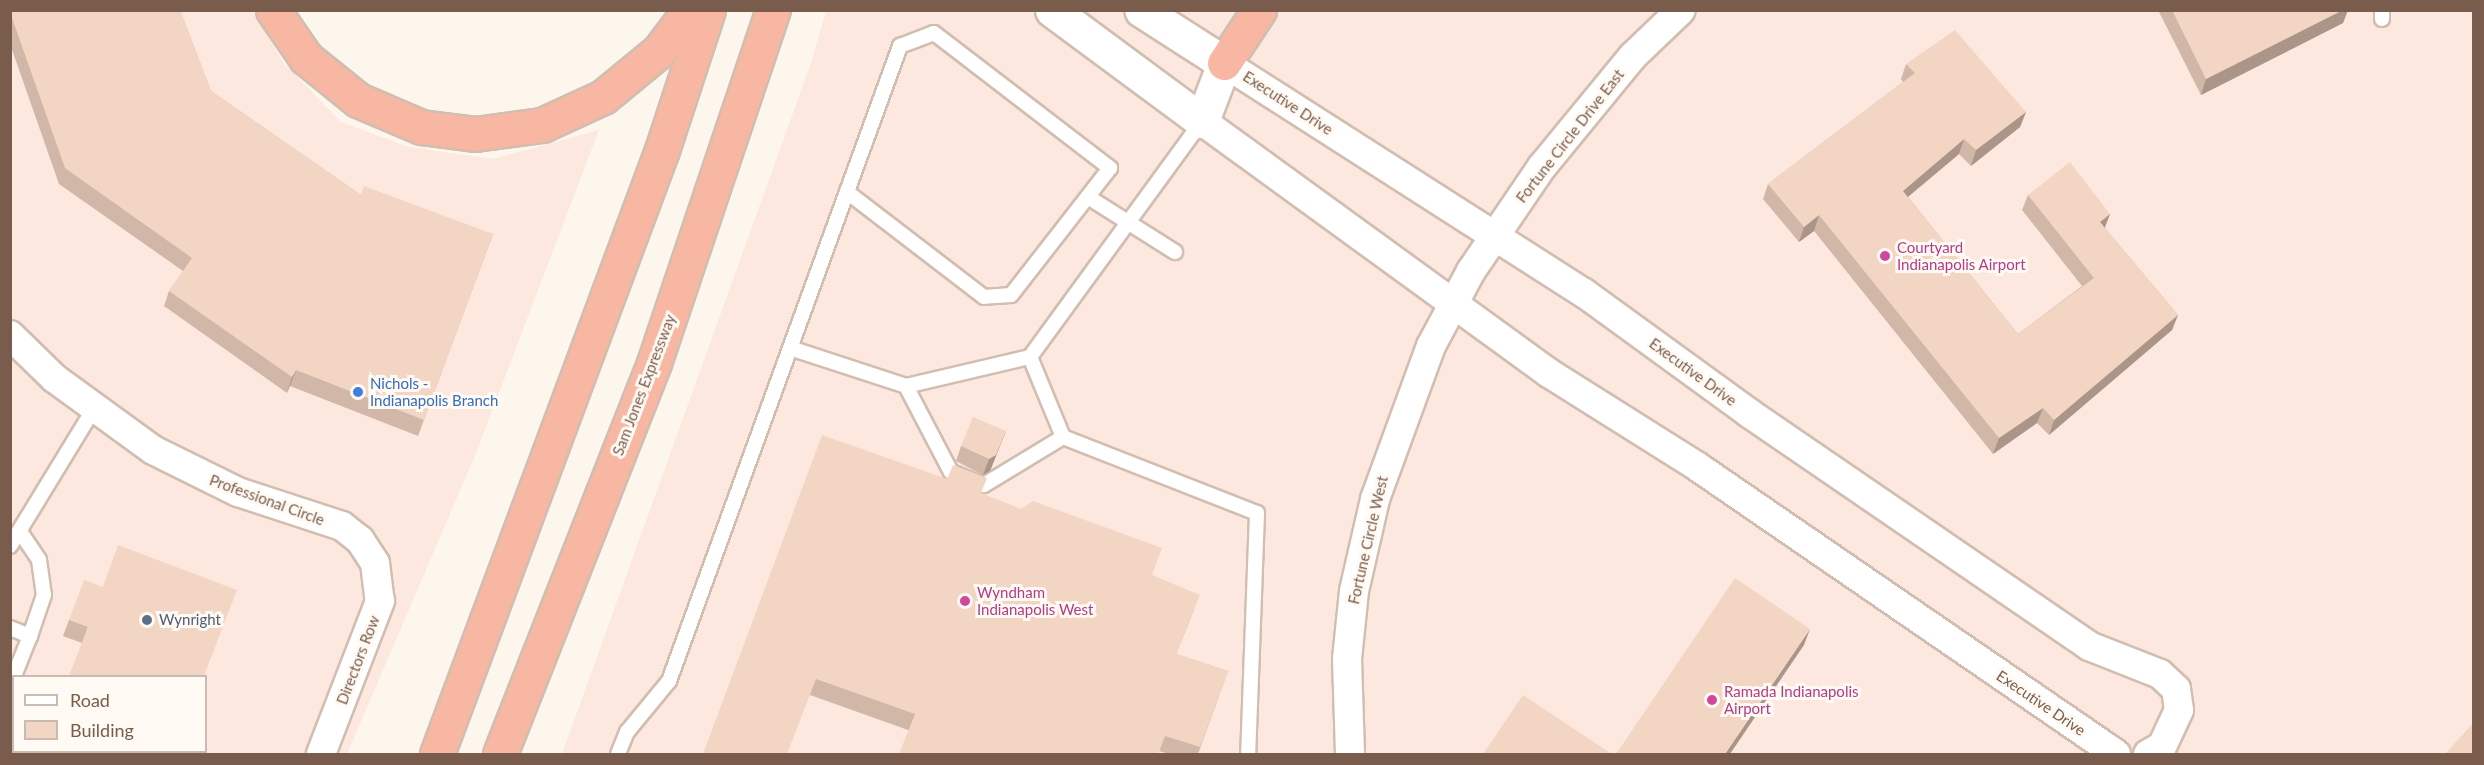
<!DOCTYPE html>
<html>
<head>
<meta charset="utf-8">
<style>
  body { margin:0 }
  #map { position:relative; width:2484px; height:765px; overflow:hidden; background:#fdf6ec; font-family:Lato,sans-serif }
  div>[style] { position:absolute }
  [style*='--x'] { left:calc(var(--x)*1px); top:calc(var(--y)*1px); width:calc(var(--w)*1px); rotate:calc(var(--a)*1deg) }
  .commercial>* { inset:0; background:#fde8e0 }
  .roads { filter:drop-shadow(2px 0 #d1beb0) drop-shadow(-2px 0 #d1beb0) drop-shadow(0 2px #d1beb0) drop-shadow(0 -2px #d1beb0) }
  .service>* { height:14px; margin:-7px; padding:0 7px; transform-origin:7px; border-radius:7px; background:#fff }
  .minor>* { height:28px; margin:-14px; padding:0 14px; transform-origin:14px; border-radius:14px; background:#fff }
  .tertiary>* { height:33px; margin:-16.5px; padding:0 16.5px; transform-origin:16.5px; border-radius:16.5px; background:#fff }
  .motorway>* { height:33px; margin:-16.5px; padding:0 16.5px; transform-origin:16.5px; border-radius:16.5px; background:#f7b7a3 }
  .wall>* { inset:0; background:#d1b7a8; transform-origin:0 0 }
  .shaded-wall>* { inset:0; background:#aa9588 }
  .building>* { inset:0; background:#f3d5c3; transform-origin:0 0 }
  .dots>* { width:16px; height:16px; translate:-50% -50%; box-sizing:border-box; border:3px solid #fffaf3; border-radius:50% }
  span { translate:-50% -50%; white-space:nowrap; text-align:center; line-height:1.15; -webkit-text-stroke:6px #fffaf3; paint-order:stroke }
  .street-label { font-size:15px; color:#7a5c4d }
  .hotel-label { font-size:15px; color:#b23c85 }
  .left { translate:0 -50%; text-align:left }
  .shop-label { font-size:15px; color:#366cbe }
  .service-label { font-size:15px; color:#4e5e75 }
  .frame { position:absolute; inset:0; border:12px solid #7a5c4d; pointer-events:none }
  .legend { position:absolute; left:12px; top:675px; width:195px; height:78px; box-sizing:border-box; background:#fffaf3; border:2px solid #cabbb1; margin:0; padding:8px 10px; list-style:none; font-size:18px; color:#7a5c4d }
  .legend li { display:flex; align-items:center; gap:12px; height:30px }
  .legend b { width:30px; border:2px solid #cabbb1 }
</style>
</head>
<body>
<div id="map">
  <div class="commercial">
    <i style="clip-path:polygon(evenodd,10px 11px,254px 11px,282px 61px,341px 122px,409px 147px,493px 159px,599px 130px,476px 453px,347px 754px,11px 754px,10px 11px,14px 676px,206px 676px,206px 752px,14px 752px,14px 676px)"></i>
    <i style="clip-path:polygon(826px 11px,2473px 11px,2473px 754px,562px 754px,811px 63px)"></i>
  </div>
  <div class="roads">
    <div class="service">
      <i style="--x:2382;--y:10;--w:9;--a:90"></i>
      <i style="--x:1088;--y:197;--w:103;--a:32.3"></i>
      <i style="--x:790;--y:348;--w:122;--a:18.1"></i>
      <i style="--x:906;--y:386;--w:127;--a:-13.2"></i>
      <i style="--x:1030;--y:357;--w:87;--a:67.6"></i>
      <i style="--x:1063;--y:437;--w:208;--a:21.4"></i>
      <i style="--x:1257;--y:513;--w:241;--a:92.1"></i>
      <i style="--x:1030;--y:357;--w:292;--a:-53.9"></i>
      <i style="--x:906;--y:386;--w:97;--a:62.4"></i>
      <i style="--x:951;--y:472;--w:35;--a:22"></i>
      <i style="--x:984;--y:485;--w:92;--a:-31.3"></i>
      <i style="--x:21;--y:533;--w:32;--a:56"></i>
      <i style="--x:39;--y:560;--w:35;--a:82"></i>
      <i style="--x:44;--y:595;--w:43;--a:108.9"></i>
      <i style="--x:10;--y:546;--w:159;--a:-58.6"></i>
      <i style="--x:10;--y:628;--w:22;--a:22"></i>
      <i style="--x:30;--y:636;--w:43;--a:111.8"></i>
      <i style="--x:618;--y:754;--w:24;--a:-68"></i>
      <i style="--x:627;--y:732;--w:66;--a:-50.5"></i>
      <i style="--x:669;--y:681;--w:676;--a:-70.01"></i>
      <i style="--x:900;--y:46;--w:36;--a:-21"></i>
      <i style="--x:934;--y:33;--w:222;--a:37.5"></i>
      <i style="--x:1110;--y:168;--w:161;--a:127.9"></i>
      <i style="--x:1011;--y:295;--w:27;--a:176"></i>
      <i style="--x:984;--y:297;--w:173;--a:-142.5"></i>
    </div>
    <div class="minor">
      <i style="--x:1224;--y:63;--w:427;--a:32.6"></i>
      <i style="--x:1584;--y:293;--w:204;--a:36"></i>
      <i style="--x:1749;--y:413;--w:412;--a:34.4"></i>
      <i style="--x:2089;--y:646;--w:76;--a:21.5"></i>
      <i style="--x:2160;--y:674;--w:22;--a:43"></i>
      <i style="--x:2176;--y:689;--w:21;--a:82"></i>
      <i style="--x:2179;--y:710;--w:40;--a:115"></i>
      <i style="--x:2162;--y:746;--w:16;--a:150"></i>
      <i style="--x:1202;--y:121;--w:429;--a:36"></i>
      <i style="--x:1549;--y:373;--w:176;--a:32.2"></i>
      <i style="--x:1698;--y:467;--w:507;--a:34.47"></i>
      <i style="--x:10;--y:335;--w:62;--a:44.3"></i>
      <i style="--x:54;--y:378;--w:122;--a:36"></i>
      <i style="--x:153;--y:450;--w:95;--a:26.3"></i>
      <i style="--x:238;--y:492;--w:109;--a:18.1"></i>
      <i style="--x:342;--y:526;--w:23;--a:38"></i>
      <i style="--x:360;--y:540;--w:27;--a:57"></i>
      <i style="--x:375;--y:563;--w:38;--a:83"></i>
      <i style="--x:380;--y:601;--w:164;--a:111.1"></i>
      <i style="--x:1350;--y:754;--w:95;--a:-91.8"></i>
      <i style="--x:1347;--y:659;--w:68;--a:-84.1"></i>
      <i style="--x:1354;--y:591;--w:94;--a:-77.1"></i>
      <i style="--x:1375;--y:499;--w:163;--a:-69.9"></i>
      <i style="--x:1431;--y:346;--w:85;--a:-61.9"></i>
      <i style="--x:1471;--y:271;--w:125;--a:-55.8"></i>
      <i style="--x:1541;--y:168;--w:145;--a:-50.6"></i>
      <i style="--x:1633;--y:56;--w:66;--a:-43.8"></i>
    </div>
    <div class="tertiary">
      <i style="--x:1052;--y:10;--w:187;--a:36.5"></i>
      <i style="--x:1202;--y:121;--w:62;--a:-69.2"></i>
      <i style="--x:1224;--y:63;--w:98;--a:-147.4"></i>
    </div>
    <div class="motorway">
      <i style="--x:273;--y:10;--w:58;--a:55.5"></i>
      <i style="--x:306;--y:58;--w:67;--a:38.9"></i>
      <i style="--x:358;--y:100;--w:69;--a:23.2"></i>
      <i style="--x:421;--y:127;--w:54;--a:7.4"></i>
      <i style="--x:475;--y:134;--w:68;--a:-7.7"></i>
      <i style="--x:542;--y:125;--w:67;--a:-24.7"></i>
      <i style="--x:603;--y:97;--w:72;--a:-39.4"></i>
      <i style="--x:659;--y:51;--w:51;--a:-52.9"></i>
      <i style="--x:1224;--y:63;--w:64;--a:-56.6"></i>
      <i style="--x:437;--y:754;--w:645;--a:-69.57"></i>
      <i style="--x:662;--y:150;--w:147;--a:-71.8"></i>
      <i style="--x:500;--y:754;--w:420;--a:-68.5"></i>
      <i style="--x:654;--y:363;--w:373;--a:-71.4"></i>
    </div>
  </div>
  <div class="wall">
    <i style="clip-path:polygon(10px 10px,180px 10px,211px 91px,361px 195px,493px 234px,418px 436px,290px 386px,287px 393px,164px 306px,169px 291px,183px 271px,59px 184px,10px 44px)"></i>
    <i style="clip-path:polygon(2158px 10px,2348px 10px,2343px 23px,2201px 95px)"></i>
    <i style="clip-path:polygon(1906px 64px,2026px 112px,2020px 127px,1971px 166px,1959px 154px,1908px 197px,2018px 334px,2082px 286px,2022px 210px,2028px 195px,2110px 214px,2105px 228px,2178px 315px,2172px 330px,2049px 435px,2037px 423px,1993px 454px,1814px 231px,1799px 242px,1763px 199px,1768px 184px,1903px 82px,1901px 79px)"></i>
    <i style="clip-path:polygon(1006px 431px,990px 471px,983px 475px,956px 461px,961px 446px)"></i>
    <i style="clip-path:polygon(981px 493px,1152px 575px,1194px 610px,1176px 654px,1228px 671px,1198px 754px,1169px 754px,1159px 751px,908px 730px,810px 695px,703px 754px)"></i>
    <i style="clip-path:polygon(103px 587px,82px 643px,63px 636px,69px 620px)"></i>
    <i style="left:61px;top:752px;width:115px;height:8px"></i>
  </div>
  <div class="shaded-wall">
    <i style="clip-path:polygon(2343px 10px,2348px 10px,2343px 23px,2201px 95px,2206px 79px)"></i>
    <i style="clip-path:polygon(2026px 112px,2020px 127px,1971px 166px,1976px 150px)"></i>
    <i style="clip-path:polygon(1964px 139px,1959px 154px,1897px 206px,1903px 191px)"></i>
    <i style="clip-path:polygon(2110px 214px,2104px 229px,2100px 222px)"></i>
    <i style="clip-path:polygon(1819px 215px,1814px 231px,1799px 242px,1804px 227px)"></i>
    <i style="clip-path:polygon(2178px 315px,2172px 330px,2049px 435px,2054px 420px)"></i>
    <i style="clip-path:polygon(296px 370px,290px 386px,287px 393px,292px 377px)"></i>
    <i style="clip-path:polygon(2043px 408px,2037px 423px,1993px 454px,1999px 438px)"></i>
    <i style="clip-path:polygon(1006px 431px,990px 471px,983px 475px,989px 459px)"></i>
    <i style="clip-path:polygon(1810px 629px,1804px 645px,1730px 754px,1725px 754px)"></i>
  </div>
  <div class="building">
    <i style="clip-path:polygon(11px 10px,180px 10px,211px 91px,361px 195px,364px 186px,493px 234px,424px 420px,296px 370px,292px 377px,169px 291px,192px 258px,65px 168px,12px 18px)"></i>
    <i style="clip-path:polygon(2172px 10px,2343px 10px,2206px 79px)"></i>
    <i style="clip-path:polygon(1955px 30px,2026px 112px,1976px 150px,1964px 139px,1903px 191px,2018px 334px,2094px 278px,2028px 195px,2070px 162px,2110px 214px,2100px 222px,2178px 315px,2054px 420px,2043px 408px,1999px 438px,1819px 215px,1804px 227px,1768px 184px,1915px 73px,1906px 64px)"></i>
    <i style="clip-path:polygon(973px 417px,1006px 431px,996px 455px,989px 459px,961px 446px)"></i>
    <i style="clip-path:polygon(822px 435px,947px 479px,953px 465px,987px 478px,981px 493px,1021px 509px,1033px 501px,1162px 548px,1152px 575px,1200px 595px,1176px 654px,1228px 671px,1200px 747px,1165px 736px,1158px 754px,899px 754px,915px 714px,816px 679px,787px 754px,703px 754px)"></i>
    <i style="clip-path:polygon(118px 545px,237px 590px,204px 676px,69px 676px,88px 627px,69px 620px,84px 580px,103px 587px)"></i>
    <i style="clip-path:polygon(1735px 578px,1810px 629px,1725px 754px,1616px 754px)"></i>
    <i style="clip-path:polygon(1523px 695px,1612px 754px,1483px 754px)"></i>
    <i style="clip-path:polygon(2474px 722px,2474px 754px,2445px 754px)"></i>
    <i style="left:109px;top:752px;width:67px;height:8px"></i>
  </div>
  <div class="dots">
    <i style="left:1885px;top:256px;background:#d1479c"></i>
    <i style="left:358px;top:392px;background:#3f7fe0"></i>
    <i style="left:965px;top:601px;background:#d1479c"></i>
    <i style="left:147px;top:620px;background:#5c6f8a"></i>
    <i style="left:1712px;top:700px;background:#d1479c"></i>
  </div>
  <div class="street-label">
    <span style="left:1288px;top:103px;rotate:33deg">Executive Drive</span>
    <span style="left:1570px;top:136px;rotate:-52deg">Fortune Circle Drive East</span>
    <span style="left:1693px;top:372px;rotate:36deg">Executive Drive</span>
    <span style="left:644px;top:385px;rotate:-69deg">Sam Jones Expressway</span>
    <span style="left:267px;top:500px;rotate:20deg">Professional Circle</span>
    <span style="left:1368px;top:540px;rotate:-77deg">Fortune Circle West</span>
    <span style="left:358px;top:660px;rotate:-69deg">Directors Row</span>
    <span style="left:2041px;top:703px;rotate:34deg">Executive Drive</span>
  </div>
  <div class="hotel-label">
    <span class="left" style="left:1897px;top:256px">Courtyard<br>Indianapolis Airport</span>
    <span class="left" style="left:977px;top:601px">Wyndham<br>Indianapolis West</span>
    <span class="left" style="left:1724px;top:700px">Ramada Indianapolis<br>Airport</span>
  </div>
  <div class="shop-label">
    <span class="left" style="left:370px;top:392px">Nichols -<br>Indianapolis Branch</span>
  </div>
  <div class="service-label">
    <span class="left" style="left:159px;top:620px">Wynright</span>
  </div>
  <div class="frame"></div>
  <ul class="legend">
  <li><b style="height:8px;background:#fff"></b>Road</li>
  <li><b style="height:16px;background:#f3d5c3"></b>Building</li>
  </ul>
</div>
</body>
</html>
